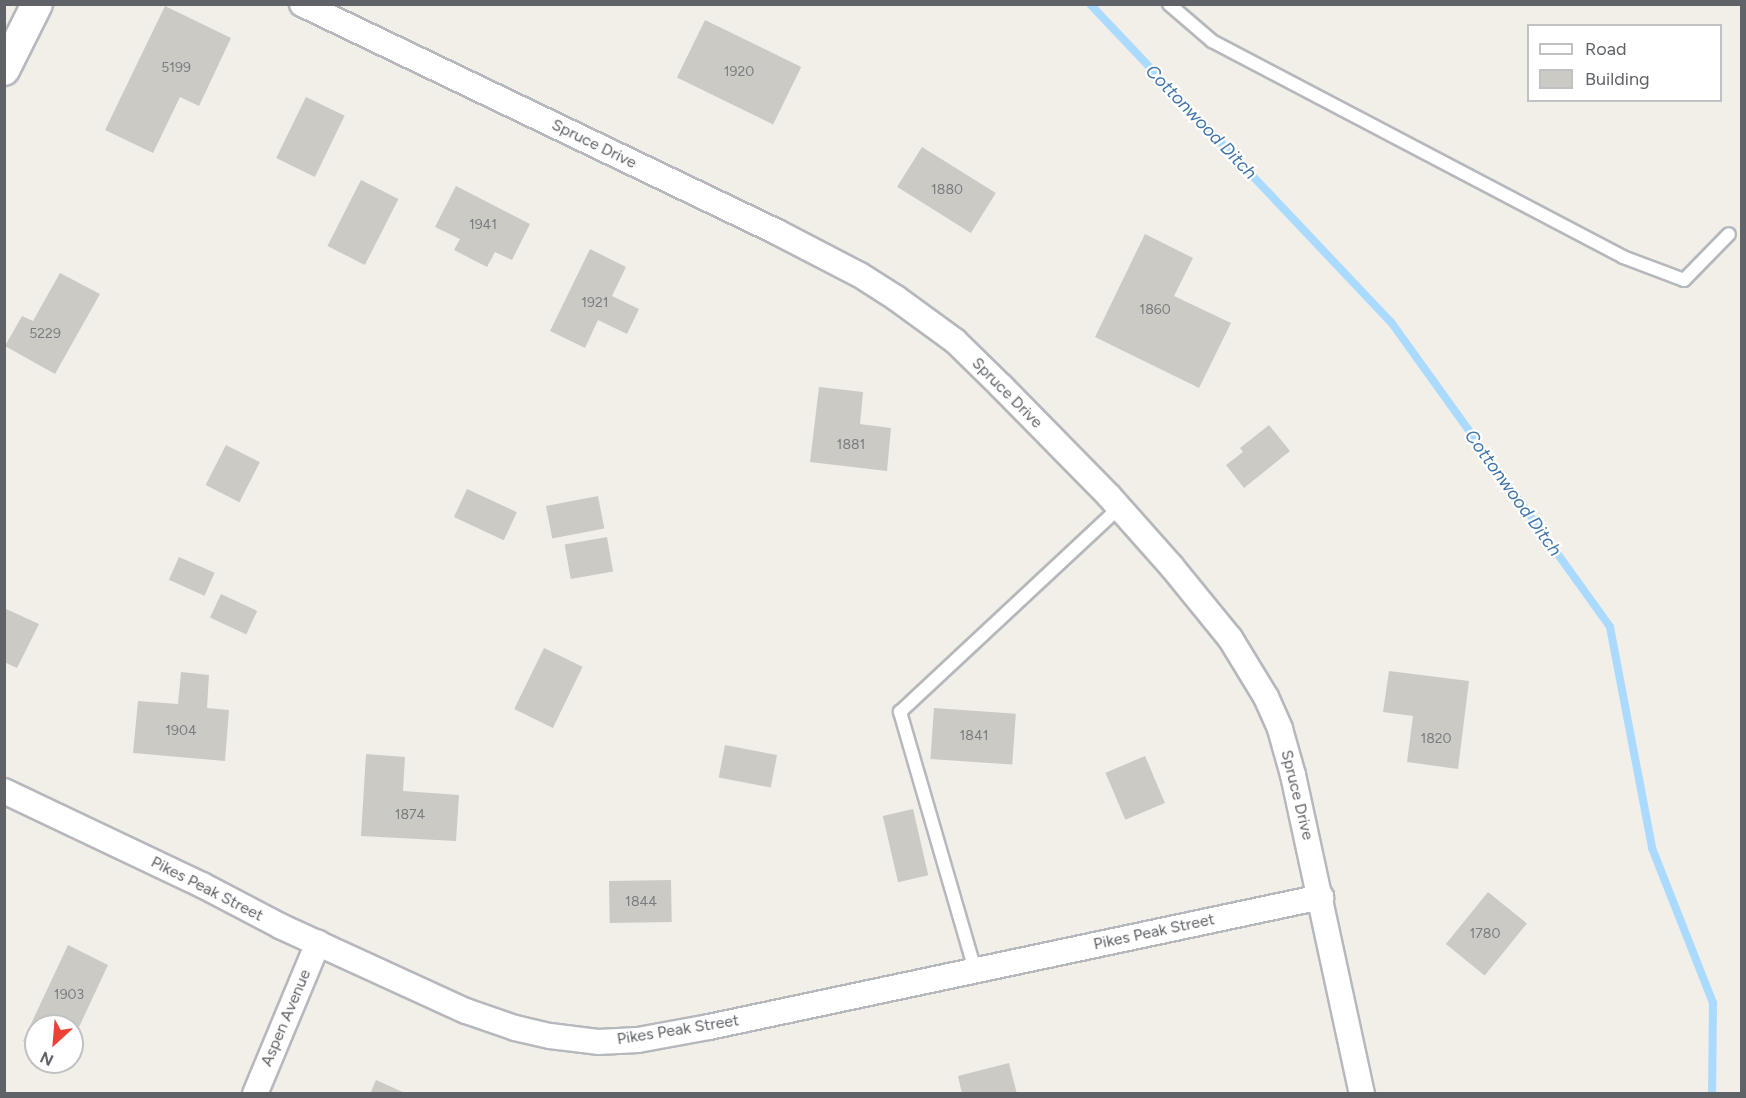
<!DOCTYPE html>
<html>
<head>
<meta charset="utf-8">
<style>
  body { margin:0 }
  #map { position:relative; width:1746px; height:1098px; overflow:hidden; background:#f1efe8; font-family:Figtree,sans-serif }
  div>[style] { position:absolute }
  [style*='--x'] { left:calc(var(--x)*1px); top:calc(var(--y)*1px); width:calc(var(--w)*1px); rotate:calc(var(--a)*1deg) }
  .stream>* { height:8px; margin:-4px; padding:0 4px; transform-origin:4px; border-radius:4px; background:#aadaff }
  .building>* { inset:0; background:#cccac5; transform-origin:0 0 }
  .roads { filter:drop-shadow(2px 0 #b5b8bc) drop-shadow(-2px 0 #b5b8bc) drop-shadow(0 2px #b5b8bc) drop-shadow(0 -2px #b5b8bc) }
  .service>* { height:12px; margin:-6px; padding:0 6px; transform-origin:6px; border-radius:6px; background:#fff }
  .minor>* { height:24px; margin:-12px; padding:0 12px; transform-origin:12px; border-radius:12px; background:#fff }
  .tertiary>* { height:30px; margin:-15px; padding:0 15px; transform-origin:15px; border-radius:15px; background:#fff }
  span { translate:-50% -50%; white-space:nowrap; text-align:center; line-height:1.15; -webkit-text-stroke:4.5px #fff; paint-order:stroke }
  .number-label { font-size:14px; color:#7a7d7f }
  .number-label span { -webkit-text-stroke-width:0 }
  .street-label { font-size:16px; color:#5f6368 }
  .water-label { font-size:18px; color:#4174aa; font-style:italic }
  .frame { position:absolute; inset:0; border:6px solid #5f6368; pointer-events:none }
  .legend { position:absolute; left:1527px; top:24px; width:195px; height:78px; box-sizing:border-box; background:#fff; border:2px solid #bfc1c3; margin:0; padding:8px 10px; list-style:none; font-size:18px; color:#5f6368 }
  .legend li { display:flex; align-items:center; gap:12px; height:30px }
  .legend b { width:30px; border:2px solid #bfc1c3 }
  .north { position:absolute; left:24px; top:1014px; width:60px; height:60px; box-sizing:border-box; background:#fff; border:2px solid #bfc1c3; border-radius:50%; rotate:206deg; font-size:16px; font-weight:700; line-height:24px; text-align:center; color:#5f6368 }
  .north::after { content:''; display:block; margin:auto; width:21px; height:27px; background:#ea4335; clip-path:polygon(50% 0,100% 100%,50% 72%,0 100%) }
</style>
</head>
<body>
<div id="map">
  <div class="stream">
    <i style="--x:1090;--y:4;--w:438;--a:46.6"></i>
    <i style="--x:1391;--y:322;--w:375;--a:54.3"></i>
    <i style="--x:1610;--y:627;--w:225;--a:79.2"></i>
    <i style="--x:1652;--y:848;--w:167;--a:68.5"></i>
    <i style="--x:1713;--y:1003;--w:91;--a:90.6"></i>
  </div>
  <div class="building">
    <i style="clip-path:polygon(165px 6px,231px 38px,199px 106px,180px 97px,153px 153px,105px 130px)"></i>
    <i style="left:705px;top:20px;width:107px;height:64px;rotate:26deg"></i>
    <i style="left:306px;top:97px;width:43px;height:68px;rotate:26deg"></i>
    <i style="left:922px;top:147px;width:87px;height:47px;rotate:32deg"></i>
    <i style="left:361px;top:180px;width:42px;height:74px;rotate:27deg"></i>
    <i style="clip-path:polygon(456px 186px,530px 224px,512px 260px,495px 252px,487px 267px,454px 250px,460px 239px,435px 227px)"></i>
    <i style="clip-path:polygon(1145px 234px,1193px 258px,1174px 296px,1231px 323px,1199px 388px,1095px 337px)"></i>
    <i style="clip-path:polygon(590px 249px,626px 267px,612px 296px,639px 309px,627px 334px,598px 320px,585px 348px,550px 331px)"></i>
    <i style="clip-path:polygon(60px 273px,100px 294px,55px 374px,5px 346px,22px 316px,33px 321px)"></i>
    <i style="clip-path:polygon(819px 387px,863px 392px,860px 424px,891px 428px,887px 471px,810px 462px)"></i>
    <i style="clip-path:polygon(1269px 425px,1290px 451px,1244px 488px,1226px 465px,1243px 452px,1240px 448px)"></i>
    <i style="left:226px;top:445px;width:38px;height:45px;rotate:27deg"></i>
    <i style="left:467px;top:489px;width:55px;height:31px;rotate:25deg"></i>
    <i style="left:598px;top:496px;width:33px;height:53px;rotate:79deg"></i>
    <i style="left:607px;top:537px;width:35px;height:43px;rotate:80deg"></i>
    <i style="left:179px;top:557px;width:39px;height:25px;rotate:24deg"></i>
    <i style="left:221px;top:594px;width:40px;height:26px;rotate:25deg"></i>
    <i style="clip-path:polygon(4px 608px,39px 624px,17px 668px,4px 662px)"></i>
    <i style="left:544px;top:648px;width:43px;height:68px;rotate:26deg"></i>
    <i style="clip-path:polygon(1389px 671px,1469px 681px,1458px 769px,1407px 762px,1413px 716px,1383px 712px)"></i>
    <i style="clip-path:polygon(181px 672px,209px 675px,207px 708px,229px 710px,225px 761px,133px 753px,138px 701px,178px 704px)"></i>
    <i style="left:934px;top:708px;width:82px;height:51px;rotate:4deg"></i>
    <i style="left:725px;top:745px;width:53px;height:33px;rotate:11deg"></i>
    <i style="clip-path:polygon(366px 754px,405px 757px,403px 791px,459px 795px,456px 841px,361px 836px)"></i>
    <i style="left:1145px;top:756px;width:51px;height:43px;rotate:67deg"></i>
    <i style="left:913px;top:809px;width:68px;height:31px;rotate:77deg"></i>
    <i style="left:671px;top:880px;width:42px;height:62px;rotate:89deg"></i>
    <i style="left:1488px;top:892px;width:50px;height:67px;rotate:39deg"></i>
    <i style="clip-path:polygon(68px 945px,108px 965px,72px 1042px,72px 1026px,36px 1026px,36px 1047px,23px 1041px)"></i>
    <i style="clip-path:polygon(1009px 1063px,1017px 1094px,962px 1094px,958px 1076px)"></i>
    <i style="clip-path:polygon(376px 1080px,407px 1094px,370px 1094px)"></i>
  </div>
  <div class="roads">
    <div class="service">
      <i style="--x:1169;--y:4;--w:57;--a:40.7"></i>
      <i style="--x:1212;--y:41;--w:464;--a:27.7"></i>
      <i style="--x:1623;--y:257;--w:65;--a:20.7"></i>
      <i style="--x:1684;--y:280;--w:64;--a:-45.6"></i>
      <i style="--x:975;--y:970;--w:269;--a:-106.2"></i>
      <i style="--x:900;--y:712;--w:299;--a:-43"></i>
    </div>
    <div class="minor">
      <i style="--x:302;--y:4;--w:527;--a:25.64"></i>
      <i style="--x:777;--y:232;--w:93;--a:27.4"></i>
      <i style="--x:860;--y:275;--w:43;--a:32.6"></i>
      <i style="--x:896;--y:298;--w:73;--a:36.1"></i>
      <i style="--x:955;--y:341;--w:64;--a:44.4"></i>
      <i style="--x:1001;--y:386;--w:154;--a:45.5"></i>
      <i style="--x:1109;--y:496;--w:95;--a:48.4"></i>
      <i style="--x:1172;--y:567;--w:92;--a:50.8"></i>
      <i style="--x:1230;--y:638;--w:69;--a:58.6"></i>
      <i style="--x:1266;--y:697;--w:35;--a:66"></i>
      <i style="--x:1280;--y:729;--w:48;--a:74.2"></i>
      <i style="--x:1293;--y:775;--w:326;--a:77.8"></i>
      <i style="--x:4;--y:791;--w:219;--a:25.4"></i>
      <i style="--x:202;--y:885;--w:88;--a:27.7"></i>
      <i style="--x:280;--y:926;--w:205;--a:24.6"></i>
      <i style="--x:466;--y:1011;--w:52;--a:19.1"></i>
      <i style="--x:515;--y:1028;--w:36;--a:13"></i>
      <i style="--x:550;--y:1036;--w:48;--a:7.1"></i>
      <i style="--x:598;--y:1042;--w:40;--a:-2.9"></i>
      <i style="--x:638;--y:1040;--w:72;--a:-10.4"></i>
      <i style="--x:709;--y:1027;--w:626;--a:-11.99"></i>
      <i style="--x:255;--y:1094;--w:164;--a:-67.4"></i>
    </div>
    <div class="tertiary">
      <i style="--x:4;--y:70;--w:74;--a:-63.4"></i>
    </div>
  </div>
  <div class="number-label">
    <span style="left:176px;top:68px">5199</span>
    <span style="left:739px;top:72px">1920</span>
    <span style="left:947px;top:190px">1880</span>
    <span style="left:483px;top:225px">1941</span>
    <span style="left:595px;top:303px">1921</span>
    <span style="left:1155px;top:310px">1860</span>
    <span style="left:45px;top:334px">5229</span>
    <span style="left:851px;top:445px">1881</span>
    <span style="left:181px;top:731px">1904</span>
    <span style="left:974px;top:736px">1841</span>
    <span style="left:1436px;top:739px">1820</span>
    <span style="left:410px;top:815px">1874</span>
    <span style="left:641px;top:902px">1844</span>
    <span style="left:1485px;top:934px">1780</span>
    <span style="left:69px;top:995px">1903</span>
  </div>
  <div class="street-label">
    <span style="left:594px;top:144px;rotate:26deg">Spruce Drive</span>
    <span style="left:1007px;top:393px;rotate:45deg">Spruce Drive</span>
    <span style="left:1297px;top:795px;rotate:76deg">Spruce Drive</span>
    <span style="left:207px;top:889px;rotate:27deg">Pikes Peak Street</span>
    <span style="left:1154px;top:932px;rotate:-12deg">Pikes Peak Street</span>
    <span style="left:286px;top:1018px;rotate:-67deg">Aspen Avenue</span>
    <span style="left:678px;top:1030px;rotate:-9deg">Pikes Peak Street</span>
  </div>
  <div class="water-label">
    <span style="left:1201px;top:122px;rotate:46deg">Cottonwood Ditch</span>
    <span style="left:1513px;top:493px;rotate:54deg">Cottonwood Ditch</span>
  </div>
  <div class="frame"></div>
  <ul class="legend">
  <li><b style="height:8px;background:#fff"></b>Road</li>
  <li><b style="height:16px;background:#cccac5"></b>Building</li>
  </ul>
  <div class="north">N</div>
</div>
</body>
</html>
